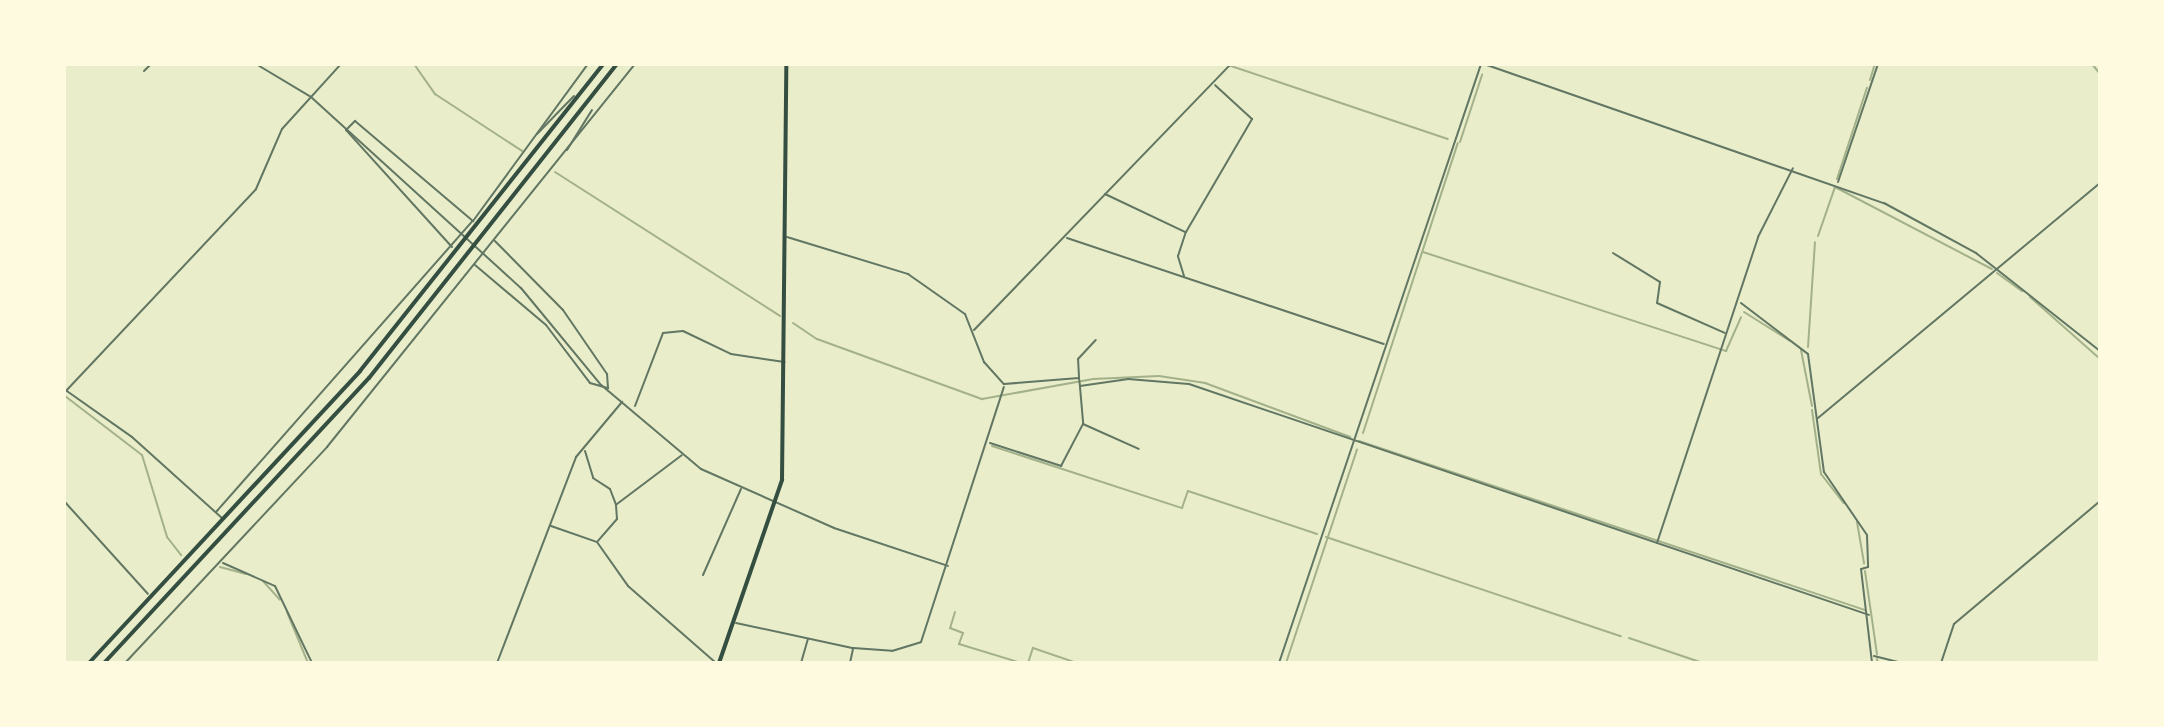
<!DOCTYPE html>
<html>
<head>
<meta charset="utf-8">
<style>
  body { margin:0 }
  #map { position:relative; width:2164px; height:727px; overflow:hidden; background:#e9edc9; font-family:"Alegreya Sans",sans-serif }
  div>[style] { position:absolute }
  [style*='--x'] { left:calc(var(--x)*1px); top:calc(var(--y)*1px); width:calc(var(--w)*1px); rotate:calc(var(--a)*1deg) }
  .stream>* { height:2px; margin:-1px; padding:0 1px; transform-origin:1px; border-radius:1px; background:#a3b18a }
  .minor>* { height:2px; margin:-1px; padding:0 1px; transform-origin:1px; border-radius:1px; background:#617663 }
  .primary>* { height:4px; margin:-2px; padding:0 2px; transform-origin:2px; border-radius:2px; background:#344e41 }
  .motorway>* { height:4px; margin:-2px; padding:0 2px; transform-origin:2px; border-radius:2px; background:#344e41 }
  span { translate:-50% -50%; white-space:nowrap; text-align:center; line-height:1.15; -webkit-text-stroke:8px #fefae0; paint-order:stroke }
  .frame { position:absolute; inset:0; border:66px solid #fefae0; pointer-events:none }
</style>
</head>
<body>
<div id="map">
  <div class="stream">
    <i style="--x:414;--y:64;--w:37;--a:55"></i>
    <i style="--x:435;--y:94;--w:104;--a:33.2"></i>
    <i style="--x:1225;--y:64;--w:235;--a:18.6"></i>
    <i style="--x:2092;--y:64;--w:13;--a:51"></i>
    <i style="--x:1870;--y:80;--w:17;--a:-73"></i>
    <i style="--x:1460;--y:142;--w:71;--a:-71.8"></i>
    <i style="--x:555;--y:172;--w:267;--a:32.6"></i>
    <i style="--x:1837;--y:179;--w:96;--a:-71.8"></i>
    <i style="--x:1818;--y:236;--w:52;--a:-70.9"></i>
    <i style="--x:1835;--y:187;--w:177;--a:27.6"></i>
    <i style="--x:1423;--y:252;--w:319;--a:18.1"></i>
    <i style="--x:1726;--y:351;--w:37;--a:-66"></i>
    <i style="--x:1997;--y:273;--w:31;--a:36"></i>
    <i style="--x:2030;--y:297;--w:94;--a:41.5"></i>
    <i style="--x:1744;--y:312;--w:54;--a:32.2"></i>
    <i style="--x:793;--y:323;--w:29;--a:34"></i>
    <i style="--x:817;--y:339;--w:176;--a:20"></i>
    <i style="--x:982;--y:399;--w:113;--a:-10.2"></i>
    <i style="--x:1093;--y:379;--w:66;--a:-2.6"></i>
    <i style="--x:1159;--y:376;--w:47;--a:8.7"></i>
    <i style="--x:1205;--y:383;--w:155;--a:20.4"></i>
    <i style="--x:1808;--y:347;--w:105;--a:-86.2"></i>
    <i style="--x:1801;--y:350;--w:57;--a:78.9"></i>
    <i style="--x:65;--y:396;--w:97;--a:37.5"></i>
    <i style="--x:142;--y:455;--w:86;--a:73"></i>
    <i style="--x:167;--y:537;--w:23;--a:52"></i>
    <i style="--x:1812;--y:410;--w:65;--a:82"></i>
    <i style="--x:1821;--y:474;--w:37;--a:52"></i>
    <i style="--x:1363;--y:433;--w:305;--a:-71.9"></i>
    <i style="--x:1359;--y:441;--w:533;--a:18.47"></i>
    <i style="--x:992;--y:446;--w:200;--a:18.1"></i>
    <i style="--x:1182;--y:508;--w:18;--a:-71"></i>
    <i style="--x:1188;--y:491;--w:136;--a:18.4"></i>
    <i style="--x:1857;--y:522;--w:42;--a:80.3"></i>
    <i style="--x:1326;--y:537;--w:311;--a:18.6"></i>
    <i style="--x:220;--y:567;--w:27;--a:15"></i>
    <i style="--x:1865;--y:571;--w:84;--a:81.8"></i>
    <i style="--x:263;--y:581;--w:25;--a:48"></i>
    <i style="--x:287;--y:612;--w:55;--a:67.6"></i>
    <i style="--x:955;--y:612;--w:17;--a:107"></i>
    <i style="--x:950;--y:628;--w:14;--a:21"></i>
    <i style="--x:963;--y:633;--w:12;--a:110"></i>
    <i style="--x:959;--y:644;--w:65;--a:17"></i>
    <i style="--x:1629;--y:638;--w:78;--a:18.7"></i>
    <i style="--x:1877;--y:659;--w:4;--a:76"></i>
    <i style="--x:1028;--y:663;--w:16;--a:-72"></i>
    <i style="--x:1033;--y:648;--w:46;--a:18.8"></i>
    <i style="--x:1286;--y:663;--w:225;--a:-71.6"></i>
  </div>
  <div class="minor">
    <i style="--x:256;--y:64;--w:64;--a:31"></i>
    <i style="--x:311;--y:97;--w:284;--a:42.3"></i>
    <i style="--x:521;--y:288;--w:124;--a:50.5"></i>
    <i style="--x:600;--y:384;--w:132;--a:40.1"></i>
    <i style="--x:701;--y:469;--w:145;--a:23.9"></i>
    <i style="--x:834;--y:528;--w:120;--a:18.4"></i>
    <i style="--x:1484;--y:64;--w:423;--a:19.2"></i>
    <i style="--x:1884;--y:203;--w:105;--a:28.5"></i>
    <i style="--x:1976;--y:253;--w:158;--a:38.3"></i>
    <i style="--x:144;--y:71;--w:10;--a:-45"></i>
    <i style="--x:537;--y:134;--w:53;--a:-45.8"></i>
    <i style="--x:567;--y:150;--w:47;--a:-58"></i>
    <i style="--x:1838;--y:182;--w:125;--a:-71.3"></i>
    <i style="--x:1105;--y:194;--w:89;--a:25.4"></i>
    <i style="--x:787;--y:237;--w:127;--a:17"></i>
    <i style="--x:908;--y:274;--w:70;--a:35.1"></i>
    <i style="--x:965;--y:314;--w:52;--a:68.4"></i>
    <i style="--x:984;--y:362;--w:30;--a:48"></i>
    <i style="--x:1004;--y:384;--w:75;--a:-4.6"></i>
    <i style="--x:1079;--y:378;--w:8;--a:83"></i>
    <i style="--x:1080;--y:386;--w:49;--a:-8.3"></i>
    <i style="--x:1128;--y:379;--w:61;--a:4.7"></i>
    <i style="--x:1189;--y:384;--w:718;--a:18.76"></i>
    <i style="--x:1067;--y:238;--w:334;--a:18.5"></i>
    <i style="--x:452;--y:247;--w:158;--a:-132.2"></i>
    <i style="--x:346;--y:130;--w:13;--a:-45"></i>
    <i style="--x:355;--y:121;--w:155;--a:40.3"></i>
    <i style="--x:473;--y:221;--w:195;--a:-53.8"></i>
    <i style="--x:1613;--y:253;--w:55;--a:31.7"></i>
    <i style="--x:1660;--y:282;--w:21;--a:98"></i>
    <i style="--x:1657;--y:303;--w:74;--a:23.8"></i>
    <i style="--x:475;--y:265;--w:93;--a:40.2"></i>
    <i style="--x:546;--y:325;--w:73;--a:52.8"></i>
    <i style="--x:590;--y:383;--w:19;--a:16"></i>
    <i style="--x:608;--y:388;--w:14;--a:-94"></i>
    <i style="--x:607;--y:374;--w:78;--a:-124.5"></i>
    <i style="--x:563;--y:310;--w:97;--a:-134.6"></i>
    <i style="--x:1184;--y:276;--w:21;--a:-107"></i>
    <i style="--x:1178;--y:256;--w:25;--a:-72"></i>
    <i style="--x:1186;--y:232;--w:131;--a:-59.7"></i>
    <i style="--x:1252;--y:119;--w:50;--a:-137.4"></i>
    <i style="--x:1741;--y:303;--w:84;--a:37.3"></i>
    <i style="--x:1808;--y:354;--w:119;--a:82.3"></i>
    <i style="--x:1824;--y:472;--w:76;--a:55.7"></i>
    <i style="--x:1867;--y:535;--w:32;--a:88"></i>
    <i style="--x:1868;--y:567;--w:7;--a:164"></i>
    <i style="--x:1861;--y:569;--w:95;--a:83.3"></i>
    <i style="--x:974;--y:330;--w:370;--a:-46"></i>
    <i style="--x:1079;--y:377;--w:18;--a:-93"></i>
    <i style="--x:1078;--y:359;--w:26;--a:-47"></i>
    <i style="--x:1080;--y:387;--w:37;--a:85"></i>
    <i style="--x:1083;--y:424;--w:61;--a:24.1"></i>
    <i style="--x:64;--y:389;--w:83;--a:35.2"></i>
    <i style="--x:132;--y:437;--w:121;--a:42"></i>
    <i style="--x:64;--y:393;--w:280;--a:-46.7"></i>
    <i style="--x:256;--y:189;--w:65;--a:-66.6"></i>
    <i style="--x:282;--y:129;--w:88;--a:-47.8"></i>
    <i style="--x:635;--y:406;--w:78;--a:-69"></i>
    <i style="--x:663;--y:333;--w:20;--a:-6"></i>
    <i style="--x:683;--y:331;--w:53;--a:25.6"></i>
    <i style="--x:731;--y:354;--w:54;--a:8.6"></i>
    <i style="--x:1818;--y:418;--w:367;--a:-39.8"></i>
    <i style="--x:990;--y:443;--w:75;--a:17.9"></i>
    <i style="--x:1061;--y:466;--w:47;--a:-62.4"></i>
    <i style="--x:585;--y:451;--w:28;--a:73"></i>
    <i style="--x:593;--y:478;--w:20;--a:33"></i>
    <i style="--x:610;--y:489;--w:17;--a:69"></i>
    <i style="--x:616;--y:505;--w:14;--a:86"></i>
    <i style="--x:617;--y:519;--w:29;--a:131"></i>
    <i style="--x:64;--y:501;--w:125;--a:47.9"></i>
    <i style="--x:617;--y:504;--w:81;--a:-37"></i>
    <i style="--x:216;--y:512;--w:387;--a:-48.6"></i>
    <i style="--x:551;--y:526;--w:49;--a:19.2"></i>
    <i style="--x:597;--y:542;--w:54;--a:54.8"></i>
    <i style="--x:628;--y:586;--w:117;--a:41.2"></i>
    <i style="--x:1657;--y:543;--w:322;--a:-71.7"></i>
    <i style="--x:1758;--y:237;--w:77;--a:-63.1"></i>
    <i style="--x:223;--y:563;--w:57;--a:23.9"></i>
    <i style="--x:275;--y:586;--w:85;--a:64.3"></i>
    <i style="--x:703;--y:575;--w:94;--a:-66.2"></i>
    <i style="--x:736;--y:623;--w:120;--a:12.1"></i>
    <i style="--x:853;--y:648;--w:39;--a:4"></i>
    <i style="--x:892;--y:651;--w:30;--a:-17"></i>
    <i style="--x:921;--y:642;--w:268;--a:-72"></i>
    <i style="--x:1874;--y:656;--w:30;--a:14"></i>
    <i style="--x:125;--y:663;--w:296;--a:-46.9"></i>
    <i style="--x:327;--y:447;--w:491;--a:-51.2"></i>
    <i style="--x:497;--y:663;--w:221;--a:-69"></i>
    <i style="--x:576;--y:457;--w:72;--a:-50.1"></i>
    <i style="--x:801;--y:663;--w:25;--a:-74"></i>
    <i style="--x:850;--y:663;--w:14;--a:-78"></i>
    <i style="--x:1279;--y:663;--w:632;--a:-71.36"></i>
    <i style="--x:1941;--y:663;--w:41;--a:-71.6"></i>
    <i style="--x:1954;--y:624;--w:191;--a:-40.1"></i>
  </div>
  <div class="primary">
    <i style="--x:719;--y:663;--w:194;--a:-71"></i>
    <i style="--x:782;--y:480;--w:416;--a:-89.4"></i>
  </div>
  <div class="motorway">
    <i style="--x:89;--y:663;--w:398;--a:-47.1"></i>
    <i style="--x:360;--y:371;--w:392;--a:-51.6"></i>
    <i style="--x:104;--y:663;--w:389;--a:-47.1"></i>
    <i style="--x:369;--y:378;--w:400;--a:-51.7"></i>
  </div>
  <div class="frame"></div>
</div>
</body>
</html>
